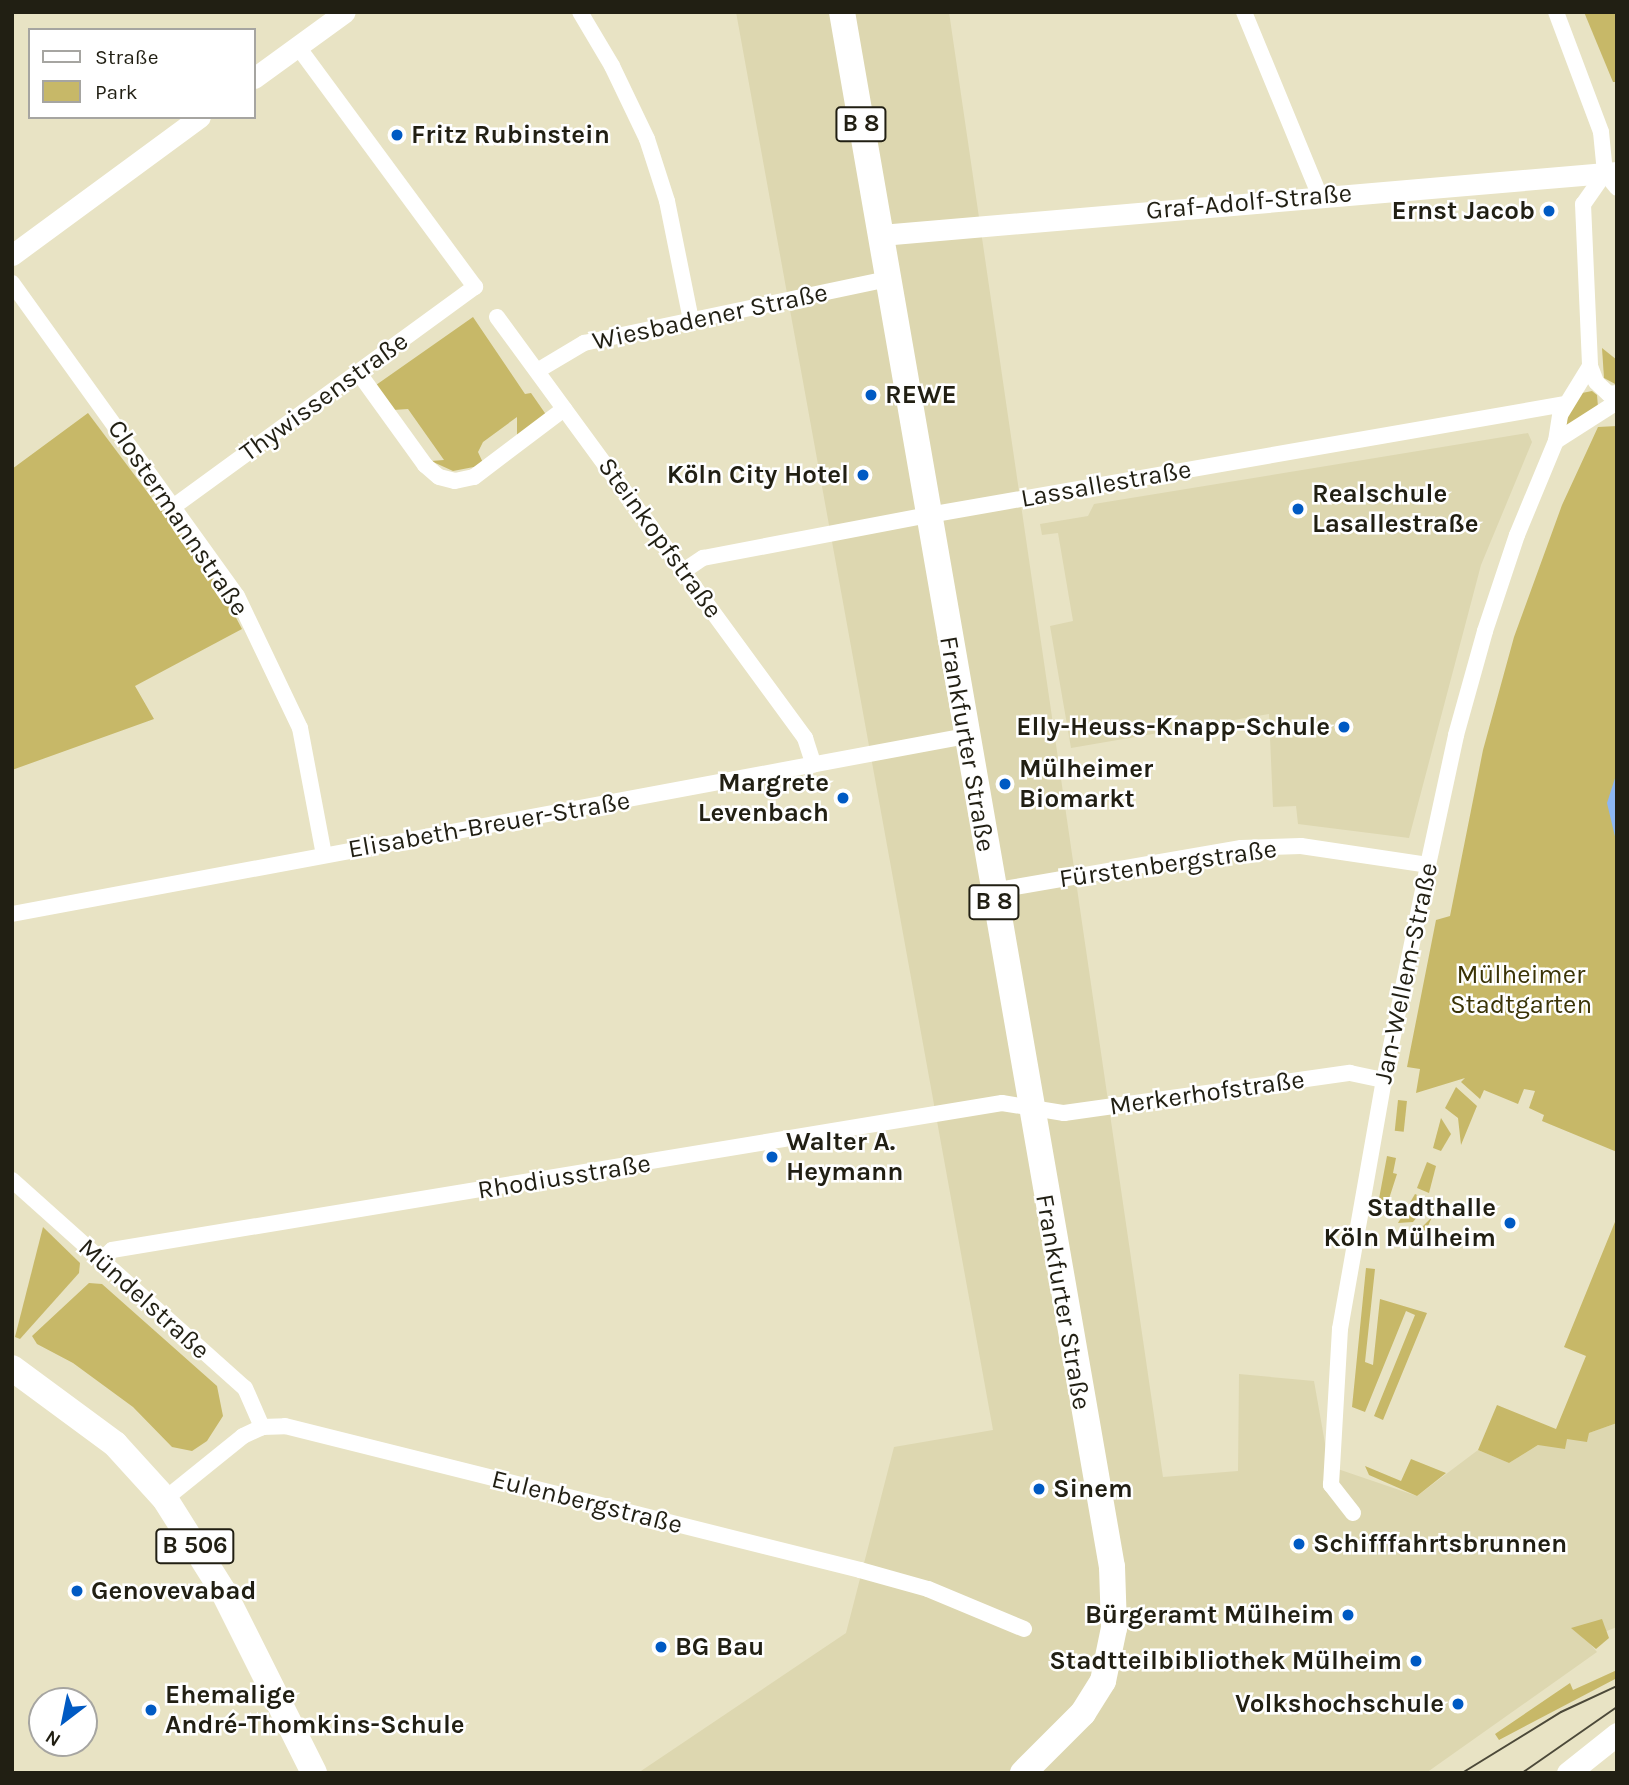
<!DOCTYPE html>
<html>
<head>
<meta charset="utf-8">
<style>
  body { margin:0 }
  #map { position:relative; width:1629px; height:1785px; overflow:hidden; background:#e8e3c4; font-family:Karla,sans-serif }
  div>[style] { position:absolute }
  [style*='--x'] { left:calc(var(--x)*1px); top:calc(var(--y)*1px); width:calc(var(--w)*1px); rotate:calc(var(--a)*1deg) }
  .built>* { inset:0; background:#ddd7b0 }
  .green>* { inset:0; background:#c7b868; transform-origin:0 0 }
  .water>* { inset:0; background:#8db6f3 }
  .minor>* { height:16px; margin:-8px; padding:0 8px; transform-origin:8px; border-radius:8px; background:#fff }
  .tertiary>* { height:21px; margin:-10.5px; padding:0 10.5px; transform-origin:10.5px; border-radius:10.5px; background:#fff }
  .secondary>* { height:23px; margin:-11.5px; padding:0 11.5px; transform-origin:11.5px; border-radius:11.5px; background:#fff }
  .primary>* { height:26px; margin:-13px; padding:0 13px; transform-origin:13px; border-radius:13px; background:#fff }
  .tram>* { height:2px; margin:-1px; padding:0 1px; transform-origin:1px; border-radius:1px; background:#4c4939 }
  .dots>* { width:19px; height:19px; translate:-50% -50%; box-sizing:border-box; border:4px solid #fff; border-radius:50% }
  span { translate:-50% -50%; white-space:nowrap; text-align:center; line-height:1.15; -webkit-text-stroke:5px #fff; paint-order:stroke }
  .shield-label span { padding:2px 5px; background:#fff; border:2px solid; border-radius:5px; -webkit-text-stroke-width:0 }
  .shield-label { font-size:24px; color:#211f13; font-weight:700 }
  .poi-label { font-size:26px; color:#211f13; font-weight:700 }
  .left { translate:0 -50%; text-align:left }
  .right { translate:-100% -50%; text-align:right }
  .street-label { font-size:26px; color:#211f13 }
  .park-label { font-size:26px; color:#3a3306 }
  .frame { position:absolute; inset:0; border:14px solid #211f13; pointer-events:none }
  .legend { position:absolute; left:28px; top:28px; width:228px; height:91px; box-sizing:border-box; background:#fff; border:2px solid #a6a5a1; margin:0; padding:9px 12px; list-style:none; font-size:21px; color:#211f13 }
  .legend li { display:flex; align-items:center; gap:14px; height:35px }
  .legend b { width:35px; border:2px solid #a6a5a1 }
  .north { position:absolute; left:28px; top:1687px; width:70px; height:70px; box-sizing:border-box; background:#fff; border:2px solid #a6a5a1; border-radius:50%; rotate:212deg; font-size:19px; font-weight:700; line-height:28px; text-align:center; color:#211f13 }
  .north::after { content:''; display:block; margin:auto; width:24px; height:32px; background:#005ac3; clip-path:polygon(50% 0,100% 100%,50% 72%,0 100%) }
</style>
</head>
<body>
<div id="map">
  <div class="built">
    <i style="clip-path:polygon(736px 12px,949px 12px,1163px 1477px,1238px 1471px,1239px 1374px,1314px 1381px,1329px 1466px,1417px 1496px,1478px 1450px,1509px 1463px,1553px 1436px,1589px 1433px,1617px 1423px,1617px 1627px,1586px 1639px,1597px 1652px,1426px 1773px,638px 1773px,846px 1633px,894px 1447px,993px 1430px)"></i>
    <i style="clip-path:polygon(1528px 433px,1532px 442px,1481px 565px,1409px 838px,1298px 824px,1296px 806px,1273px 807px,1269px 714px,1071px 748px,1050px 626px,1073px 621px,1058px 533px,1042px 535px,1040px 524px,1088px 516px,1094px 504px)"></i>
  </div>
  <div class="green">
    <i style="clip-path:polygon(1584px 12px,1617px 12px,1617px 82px,1613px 82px)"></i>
    <i style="clip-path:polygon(473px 317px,525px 394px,531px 393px,547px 416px,517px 439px,517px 417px,483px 442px,478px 452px,484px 465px,453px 471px,431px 461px,444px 460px,408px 409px,393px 410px,376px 385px)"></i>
    <i style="clip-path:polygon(1602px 348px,1617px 360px,1617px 385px,1604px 378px)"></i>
    <i style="clip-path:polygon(1592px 391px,1597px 395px,1598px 407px,1570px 430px,1563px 421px,1582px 393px)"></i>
    <i style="clip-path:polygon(88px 413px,223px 593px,242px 629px,135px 686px,154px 719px,12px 770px,12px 469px)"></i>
    <i style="clip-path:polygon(1617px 426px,1617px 1152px,1542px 1121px,1544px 1115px,1529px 1108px,1535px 1091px,1524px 1089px,1518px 1104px,1484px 1090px,1480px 1099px,1461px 1082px,1465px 1078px,1416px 1093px,1420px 1069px,1407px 1067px,1436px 920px,1450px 916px,1483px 750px,1514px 637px,1562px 505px,1598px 427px)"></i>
    <i style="clip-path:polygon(1456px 1087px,1477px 1106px,1461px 1145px,1458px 1118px,1445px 1108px)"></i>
    <i style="left:1398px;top:1100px;width:9px;height:31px;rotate:6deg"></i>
    <i style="clip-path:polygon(1441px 1118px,1451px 1134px,1441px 1151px,1433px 1148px)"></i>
    <i style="clip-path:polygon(1387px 1156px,1396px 1158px,1393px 1173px,1397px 1174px,1387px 1205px,1378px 1204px)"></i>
    <i style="clip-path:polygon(1427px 1162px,1436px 1166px,1429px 1193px,1417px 1188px)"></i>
    <i style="clip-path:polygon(1415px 1194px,1426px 1199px,1421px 1212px,1413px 1222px,1398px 1223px)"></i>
    <i style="clip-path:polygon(1432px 1217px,1420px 1244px,1394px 1234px,1418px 1231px)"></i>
    <i style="clip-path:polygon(1617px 1217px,1617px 1423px,1589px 1433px,1587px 1442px,1567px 1439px,1565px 1449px,1538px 1445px,1509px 1463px,1478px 1450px,1497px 1405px,1556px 1429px,1586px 1356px,1564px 1347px)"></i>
    <i style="clip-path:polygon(43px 1227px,80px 1263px,79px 1273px,20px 1339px,15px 1337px)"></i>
    <i style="clip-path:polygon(1366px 1268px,1375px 1269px,1365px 1362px,1373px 1365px,1380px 1299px,1427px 1313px,1383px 1420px,1374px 1416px,1415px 1315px,1406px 1311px,1365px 1412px,1352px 1407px)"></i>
    <i style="clip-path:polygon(89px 1283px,102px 1284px,217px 1386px,223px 1416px,207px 1441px,192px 1451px,172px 1447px,133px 1407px,73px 1363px,37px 1344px,32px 1336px)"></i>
    <i style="clip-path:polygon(1411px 1459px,1446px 1473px,1417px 1496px,1369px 1475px,1365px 1466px,1401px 1481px)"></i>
    <i style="clip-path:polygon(1602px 1619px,1609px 1638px,1596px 1649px,1571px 1628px)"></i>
    <i style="clip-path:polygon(1617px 1670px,1617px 1678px,1499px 1740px,1495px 1734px,1570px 1683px,1573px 1690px)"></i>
  </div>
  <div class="water">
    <i style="clip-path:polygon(1617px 772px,1617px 845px,1607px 803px)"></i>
  </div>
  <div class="minor">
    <i style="--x:580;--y:12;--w:63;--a:59.3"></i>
    <i style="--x:612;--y:66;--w:81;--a:64.4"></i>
    <i style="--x:647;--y:139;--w:65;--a:72.1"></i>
    <i style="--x:667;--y:201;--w:121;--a:78.6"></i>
    <i style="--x:1244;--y:12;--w:199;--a:67.6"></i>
    <i style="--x:1556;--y:12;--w:128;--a:69.4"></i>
    <i style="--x:1601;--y:132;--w:41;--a:84.4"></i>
    <i style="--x:1605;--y:173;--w:19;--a:51"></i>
    <i style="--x:1605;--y:173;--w:38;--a:125"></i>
    <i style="--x:1583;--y:204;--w:162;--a:87.5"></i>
    <i style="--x:1590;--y:366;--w:17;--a:69"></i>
    <i style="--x:1596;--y:382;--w:18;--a:43"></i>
    <i style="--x:1609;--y:394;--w:8;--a:-7"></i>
    <i style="--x:12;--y:283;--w:385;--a:54.3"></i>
    <i style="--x:237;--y:596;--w:146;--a:64.5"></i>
    <i style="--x:300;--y:728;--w:129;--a:79.3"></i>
    <i style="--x:497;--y:317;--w:522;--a:53.81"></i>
    <i style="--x:805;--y:738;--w:28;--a:72"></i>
    <i style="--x:537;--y:371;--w:55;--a:-30.8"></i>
    <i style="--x:584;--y:343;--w:311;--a:-11.9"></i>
    <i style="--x:358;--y:372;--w:115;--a:54.2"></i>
    <i style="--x:425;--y:465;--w:18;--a:41"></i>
    <i style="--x:439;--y:477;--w:16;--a:14"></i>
    <i style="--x:455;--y:481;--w:19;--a:-12"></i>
    <i style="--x:474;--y:477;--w:113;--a:-37.1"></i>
    <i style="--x:1556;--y:441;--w:72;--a:-32.6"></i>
    <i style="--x:173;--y:507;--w:374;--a:-36.1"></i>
    <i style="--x:475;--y:287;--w:300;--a:-126.4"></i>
    <i style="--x:685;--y:570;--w:22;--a:-34"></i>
    <i style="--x:703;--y:558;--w:230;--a:-10.8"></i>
    <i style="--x:929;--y:515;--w:646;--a:-9.9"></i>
    <i style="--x:992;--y:891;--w:253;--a:-9.8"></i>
    <i style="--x:1241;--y:848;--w:60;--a:-1.9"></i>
    <i style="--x:1301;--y:846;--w:128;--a:8.5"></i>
    <i style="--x:12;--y:914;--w:970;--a:-10.57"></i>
    <i style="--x:12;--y:1180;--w:312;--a:41.8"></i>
    <i style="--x:245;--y:1388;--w:43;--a:66.4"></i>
    <i style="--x:101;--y:1260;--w:15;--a:-42"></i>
    <i style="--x:112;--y:1250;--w:902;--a:-9.38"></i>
    <i style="--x:1002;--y:1103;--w:63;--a:9.2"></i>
    <i style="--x:1064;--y:1113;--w:289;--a:-8"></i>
    <i style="--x:1350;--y:1073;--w:35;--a:12"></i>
    <i style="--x:165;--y:1499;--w:100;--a:-38.9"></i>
    <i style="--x:243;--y:1436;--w:21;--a:-25"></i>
    <i style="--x:262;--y:1427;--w:23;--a:-2"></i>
    <i style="--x:285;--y:1426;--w:593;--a:14.06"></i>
    <i style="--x:860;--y:1570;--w:71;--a:15.6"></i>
    <i style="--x:928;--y:1589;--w:104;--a:22.6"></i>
    <i style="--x:1353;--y:1513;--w:36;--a:-128"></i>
    <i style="--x:1331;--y:1485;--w:156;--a:-86.7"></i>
    <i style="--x:1340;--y:1329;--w:253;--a:-80"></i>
    <i style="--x:1384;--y:1080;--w:219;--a:-78.4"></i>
    <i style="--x:1428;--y:865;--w:133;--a:-77.8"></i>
    <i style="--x:1456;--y:735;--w:108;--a:-74.4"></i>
    <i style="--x:1485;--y:631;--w:101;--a:-71.6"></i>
    <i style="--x:1517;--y:535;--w:102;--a:-67.5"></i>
    <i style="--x:1556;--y:441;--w:26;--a:-81"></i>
    <i style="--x:1560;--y:415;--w:57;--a:-58.5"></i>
  </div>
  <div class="tertiary">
    <i style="--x:254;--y:78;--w:112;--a:-36"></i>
    <i style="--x:881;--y:235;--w:739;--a:-4.89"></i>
    <i style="--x:12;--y:255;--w:233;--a:-36.3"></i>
  </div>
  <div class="secondary">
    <i style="--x:1568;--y:1773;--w:63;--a:-38.5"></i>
  </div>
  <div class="primary">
    <i style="--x:842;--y:12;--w:1578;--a:80.15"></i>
    <i style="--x:1112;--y:1567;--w:61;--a:88.1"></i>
    <i style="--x:1114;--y:1628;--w:54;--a:101.7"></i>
    <i style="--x:1103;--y:1681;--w:38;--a:122"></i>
    <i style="--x:1083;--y:1713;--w:85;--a:135"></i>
    <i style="--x:12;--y:1368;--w:128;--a:36.4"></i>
    <i style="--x:115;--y:1444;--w:74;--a:47.7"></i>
    <i style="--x:165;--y:1499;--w:109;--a:57.8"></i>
    <i style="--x:223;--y:1591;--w:203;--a:63.4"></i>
  </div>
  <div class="tram">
    <i style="--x:1462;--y:1773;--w:116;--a:-31.6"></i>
    <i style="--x:1561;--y:1712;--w:62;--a:-24.9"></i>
    <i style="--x:1522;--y:1773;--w:116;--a:-34.8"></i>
  </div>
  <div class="dots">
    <i style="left:397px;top:135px;background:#005ac3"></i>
    <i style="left:1549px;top:211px;background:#005ac3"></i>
    <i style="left:871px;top:395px;background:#005ac3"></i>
    <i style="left:863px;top:475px;background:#005ac3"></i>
    <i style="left:1298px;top:509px;background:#005ac3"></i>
    <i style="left:1344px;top:727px;background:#005ac3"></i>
    <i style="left:1005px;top:784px;background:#005ac3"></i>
    <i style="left:843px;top:798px;background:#005ac3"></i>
    <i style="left:772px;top:1157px;background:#005ac3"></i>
    <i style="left:1510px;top:1223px;background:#005ac3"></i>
    <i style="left:1039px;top:1489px;background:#005ac3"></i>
    <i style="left:1299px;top:1544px;background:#005ac3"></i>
    <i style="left:77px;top:1591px;background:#005ac3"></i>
    <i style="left:1348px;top:1615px;background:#005ac3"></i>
    <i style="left:661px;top:1647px;background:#005ac3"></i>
    <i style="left:1416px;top:1661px;background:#005ac3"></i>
    <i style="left:1458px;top:1704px;background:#005ac3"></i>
    <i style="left:151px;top:1710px;background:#005ac3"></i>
  </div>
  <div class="shield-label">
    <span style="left:861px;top:124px">B 8</span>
    <span style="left:994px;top:902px">B 8</span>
    <span style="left:195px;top:1546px">B 506</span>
  </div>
  <div class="poi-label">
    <span class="left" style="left:411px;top:135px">Fritz Rubinstein</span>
    <span class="right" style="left:1535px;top:211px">Ernst Jacob</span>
    <span class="left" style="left:885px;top:395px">REWE</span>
    <span class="right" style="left:849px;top:475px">Köln City Hotel</span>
    <span class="left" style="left:1312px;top:509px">Realschule<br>Lasallestraße</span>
    <span class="right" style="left:1330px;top:727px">Elly-Heuss-Knapp-Schule</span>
    <span class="left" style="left:1019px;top:784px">Mülheimer<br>Biomarkt</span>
    <span class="right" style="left:829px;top:798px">Margrete<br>Levenbach</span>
    <span class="left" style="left:786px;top:1157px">Walter A.<br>Heymann</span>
    <span class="right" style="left:1496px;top:1223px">Stadthalle<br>Köln Mülheim</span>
    <span class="left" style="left:1053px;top:1489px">Sinem</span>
    <span class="left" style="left:1313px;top:1544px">Schifffahrtsbrunnen</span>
    <span class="left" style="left:91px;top:1591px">Genovevabad</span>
    <span class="right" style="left:1334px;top:1615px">Bürgeramt Mülheim</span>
    <span class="left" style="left:675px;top:1647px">BG Bau</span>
    <span class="right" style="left:1402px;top:1661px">Stadtteilbibliothek Mülheim</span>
    <span class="left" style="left:165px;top:1710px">Ehemalige<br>André-Thomkins-Schule</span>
    <span class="right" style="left:1444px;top:1704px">Volkshochschule</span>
  </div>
  <div class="street-label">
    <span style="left:1249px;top:202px;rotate:-5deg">Graf-Adolf-Straße</span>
    <span style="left:710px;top:317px;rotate:-12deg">Wiesbadener Straße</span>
    <span style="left:324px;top:397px;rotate:-36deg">Thywissenstraße</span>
    <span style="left:1106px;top:484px;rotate:-10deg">Lassallestraße</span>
    <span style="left:178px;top:518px;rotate:56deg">Clostermannstraße</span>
    <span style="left:660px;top:538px;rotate:54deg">Steinkopfstraße</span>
    <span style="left:967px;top:744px;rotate:80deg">Frankfurter Straße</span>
    <span style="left:489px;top:825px;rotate:-10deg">Elisabeth-Breuer-Straße</span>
    <span style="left:1168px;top:864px;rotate:-8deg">Fürstenbergstraße</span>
    <span style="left:1406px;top:973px;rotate:-78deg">Jan-Wellem-Straße</span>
    <span style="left:1207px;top:1093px;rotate:-8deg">Merkerhofstraße</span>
    <span style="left:564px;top:1177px;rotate:-9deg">Rhodiusstraße</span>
    <span style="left:144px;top:1299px;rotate:42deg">Mündelstraße</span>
    <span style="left:1063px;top:1302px;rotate:80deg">Frankfurter Straße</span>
    <span style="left:587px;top:1502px;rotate:14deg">Eulenbergstraße</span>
  </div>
  <div class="park-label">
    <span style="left:1521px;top:990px">Mülheimer<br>Stadtgarten</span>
  </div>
  <div class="frame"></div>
  <ul class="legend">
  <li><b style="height:9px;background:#fff"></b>Straße</li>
  <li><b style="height:19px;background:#c7b868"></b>Park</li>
  </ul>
  <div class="north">N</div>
</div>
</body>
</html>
